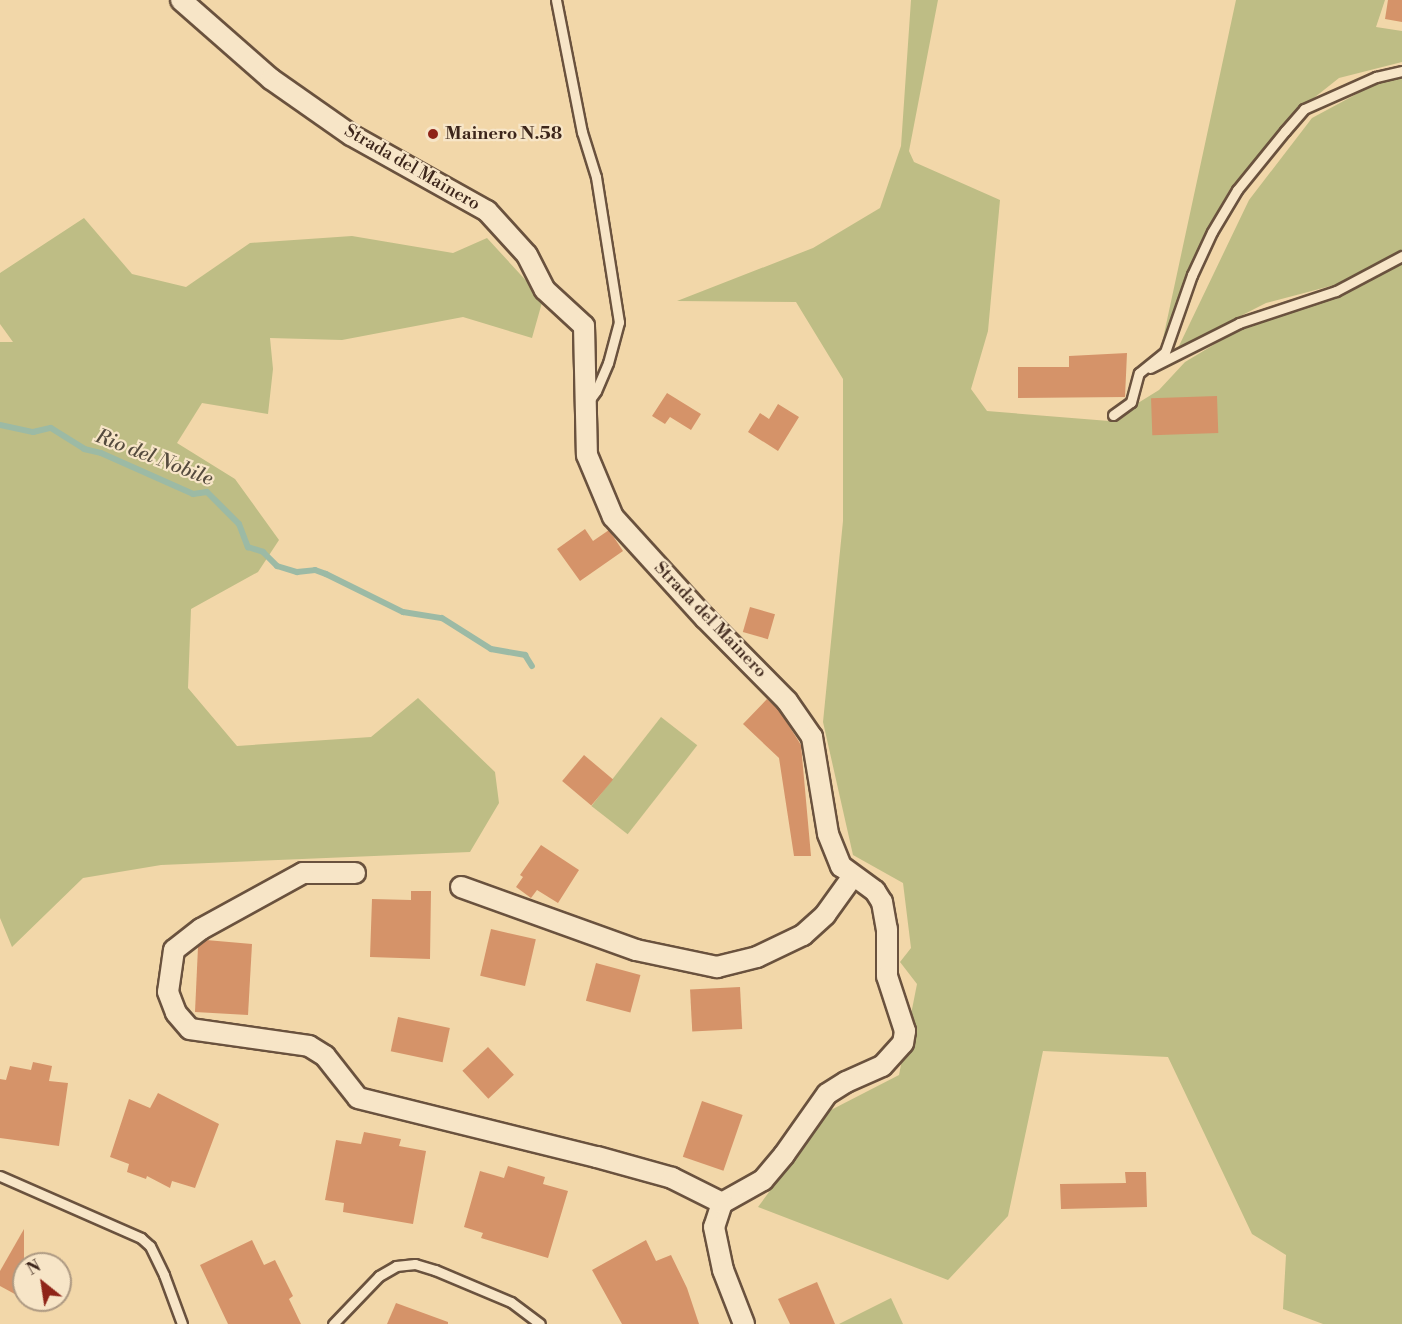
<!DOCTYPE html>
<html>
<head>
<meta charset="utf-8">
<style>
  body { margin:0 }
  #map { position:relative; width:1402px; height:1324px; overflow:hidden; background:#f2d7a9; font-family:"Libre Bodoni",serif }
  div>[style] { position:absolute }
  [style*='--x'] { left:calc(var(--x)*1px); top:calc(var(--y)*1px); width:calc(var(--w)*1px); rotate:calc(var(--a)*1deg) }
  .green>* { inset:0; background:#bebd85; transform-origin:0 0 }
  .stream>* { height:6px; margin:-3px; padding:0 3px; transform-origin:3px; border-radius:3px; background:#9cbaa5 }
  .building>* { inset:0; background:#d59369; transform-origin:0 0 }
  .roads { filter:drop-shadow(2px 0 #6a523e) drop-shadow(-2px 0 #6a523e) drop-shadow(0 2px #6a523e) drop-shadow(0 -2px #6a523e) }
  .lane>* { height:9px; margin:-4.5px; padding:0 4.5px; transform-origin:4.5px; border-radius:4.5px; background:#f7e5c7 }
  .street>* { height:20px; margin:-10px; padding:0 10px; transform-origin:10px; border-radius:10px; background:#f7e5c7 }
  .dots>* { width:16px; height:16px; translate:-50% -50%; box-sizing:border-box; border:3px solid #f7e5c7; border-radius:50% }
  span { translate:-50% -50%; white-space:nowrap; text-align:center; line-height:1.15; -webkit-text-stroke:4.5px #f7e5c7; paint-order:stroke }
  .poi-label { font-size:18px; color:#3d261b; font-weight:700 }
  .left { translate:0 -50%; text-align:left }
  .street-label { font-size:18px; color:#3d261b }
  .water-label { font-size:20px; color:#554b3e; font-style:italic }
  .north { position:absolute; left:12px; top:1252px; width:60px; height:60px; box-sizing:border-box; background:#f7e5c7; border:2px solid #ad9982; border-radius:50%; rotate:330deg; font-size:16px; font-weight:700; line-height:24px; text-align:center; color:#3d261b }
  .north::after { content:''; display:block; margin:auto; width:21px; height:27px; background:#8f2418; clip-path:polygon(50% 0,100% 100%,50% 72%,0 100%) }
</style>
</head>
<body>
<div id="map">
  <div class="green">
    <i style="clip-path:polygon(911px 0,938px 0,909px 151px,914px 162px,1000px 200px,988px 331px,971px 389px,987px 411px,1109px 421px,1159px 390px,1185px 362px,1240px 329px,1341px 296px,1402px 263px,1402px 1324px,1323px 1324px,1283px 1309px,1286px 1255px,1252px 1234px,1168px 1057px,1043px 1051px,1008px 1216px,948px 1280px,758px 1207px,829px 1111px,899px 1075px,917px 984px,900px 962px,911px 948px,903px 883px,853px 855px,823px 722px,843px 521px,843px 379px,796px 302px,677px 301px,813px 248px,880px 208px,901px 146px)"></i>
    <i style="clip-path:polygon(1236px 0,1385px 0,1376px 27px,1402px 31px,1402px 62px,1339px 78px,1300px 109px,1231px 187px,1206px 232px,1161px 348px)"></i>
    <i style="clip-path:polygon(1402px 75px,1402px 250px,1342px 283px,1266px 303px,1178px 348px,1249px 200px,1312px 118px,1377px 83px)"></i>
    <i style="clip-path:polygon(84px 218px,132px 274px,186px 287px,250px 243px,352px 236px,453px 253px,487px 238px,543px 299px,532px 338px,463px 317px,342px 340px,270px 338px,273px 369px,268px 414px,202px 403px,177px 443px,235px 479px,279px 540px,258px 572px,191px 609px,188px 688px,237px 746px,371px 737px,418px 698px,495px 772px,499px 803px,470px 852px,161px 865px,83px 878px,12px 947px,0 918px,0 342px,13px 342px,0 324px,0 273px)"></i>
    <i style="left:661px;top:717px;width:46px;height:113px;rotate:38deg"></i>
    <i style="clip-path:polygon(891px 1298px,903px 1324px,839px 1324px)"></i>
  </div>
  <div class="stream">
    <i style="--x:0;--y:425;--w:34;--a:12"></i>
    <i style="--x:33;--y:432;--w:18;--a:-13"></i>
    <i style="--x:51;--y:428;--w:39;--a:32"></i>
    <i style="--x:84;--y:449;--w:17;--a:13"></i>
    <i style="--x:101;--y:453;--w:101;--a:24"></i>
    <i style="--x:193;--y:494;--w:14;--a:-8"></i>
    <i style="--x:207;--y:492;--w:45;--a:45"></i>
    <i style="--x:239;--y:524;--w:25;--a:69"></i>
    <i style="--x:248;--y:547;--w:16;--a:18"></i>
    <i style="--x:263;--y:552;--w:20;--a:45"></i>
    <i style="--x:277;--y:566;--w:21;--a:17"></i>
    <i style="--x:297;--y:572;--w:18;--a:-6"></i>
    <i style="--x:315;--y:570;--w:12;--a:20"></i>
    <i style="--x:326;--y:574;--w:86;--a:26.3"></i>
    <i style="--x:403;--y:612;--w:39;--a:9"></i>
    <i style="--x:442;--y:618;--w:58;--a:32.3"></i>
    <i style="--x:491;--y:649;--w:35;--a:10"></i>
    <i style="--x:525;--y:655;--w:13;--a:58"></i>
  </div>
  <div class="building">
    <i style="clip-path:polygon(1388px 0,1402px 0,1402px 22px,1385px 19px)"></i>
    <i style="clip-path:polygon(1127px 353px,1125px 397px,1018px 398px,1018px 367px,1069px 367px,1069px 356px)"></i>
    <i style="clip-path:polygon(667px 393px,701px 414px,691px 430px,670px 417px,665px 424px,652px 416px)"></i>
    <i style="left:1217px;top:396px;width:37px;height:66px;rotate:88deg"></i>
    <i style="clip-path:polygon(778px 404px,799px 417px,778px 451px,748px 432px,760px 413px,769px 419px)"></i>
    <i style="clip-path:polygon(585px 529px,593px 541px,609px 530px,623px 551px,580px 581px,557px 549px)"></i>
    <i style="left:750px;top:607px;width:26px;height:26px;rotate:16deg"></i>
    <i style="clip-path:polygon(767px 699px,779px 710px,801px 745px,811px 856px,794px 856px,779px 758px,743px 724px)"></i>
    <i style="left:584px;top:755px;width:38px;height:34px;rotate:40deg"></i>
    <i style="clip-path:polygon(541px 845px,579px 870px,558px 903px,537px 890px,531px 898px,516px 887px,523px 877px,520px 875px)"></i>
    <i style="clip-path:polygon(411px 891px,431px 891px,430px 959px,370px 957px,372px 899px,411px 900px)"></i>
    <i style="left:491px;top:929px;width:46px;height:48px;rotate:13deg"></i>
    <i style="clip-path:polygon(206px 940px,252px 944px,248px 1015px,195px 1012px,198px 947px)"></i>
    <i style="left:596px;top:963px;width:46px;height:39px;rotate:15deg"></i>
    <i style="left:740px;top:987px;width:42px;height:50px;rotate:87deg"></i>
    <i style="left:398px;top:1017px;width:53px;height:35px;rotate:12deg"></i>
    <i style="left:488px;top:1047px;width:38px;height:35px;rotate:47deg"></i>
    <i style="clip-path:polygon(33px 1062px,52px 1066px,49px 1081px,68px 1083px,59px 1146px,0 1138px,0 1079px,6px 1080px,10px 1066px,31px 1070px)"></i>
    <i style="clip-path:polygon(158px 1093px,219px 1124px,195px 1188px,172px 1181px,170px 1188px,147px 1176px,146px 1179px,127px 1172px,129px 1164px,110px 1157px,129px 1099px,150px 1108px)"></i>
    <i style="left:702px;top:1101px;width:43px;height:59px;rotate:19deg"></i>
    <i style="clip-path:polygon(364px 1132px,401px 1139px,399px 1146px,426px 1151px,413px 1224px,343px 1212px,344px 1203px,325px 1200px,336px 1140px,361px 1144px)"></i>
    <i style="clip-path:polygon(508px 1166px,545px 1177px,543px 1184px,568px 1191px,548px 1258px,481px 1238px,483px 1233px,464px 1227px,480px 1171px,504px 1178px)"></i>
    <i style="clip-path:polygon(1125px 1172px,1146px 1172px,1147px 1207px,1061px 1209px,1060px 1184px,1126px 1183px)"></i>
    <i style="clip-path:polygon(24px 1229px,24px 1299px,0 1286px,0 1271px)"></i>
    <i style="clip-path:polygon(252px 1240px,264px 1265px,275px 1260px,293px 1296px,289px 1299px,301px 1324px,228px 1324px,200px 1265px)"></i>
    <i style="clip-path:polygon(646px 1240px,656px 1261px,671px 1255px,687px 1288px,699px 1324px,622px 1324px,592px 1270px)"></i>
    <i style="clip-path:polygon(817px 1282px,835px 1324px,790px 1324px,778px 1299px)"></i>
    <i style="clip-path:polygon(396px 1303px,448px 1322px,448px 1324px,387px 1324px)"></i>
  </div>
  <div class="roads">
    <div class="lane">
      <i style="--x:556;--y:0;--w:135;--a:78.9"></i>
      <i style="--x:582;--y:132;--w:47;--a:72.7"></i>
      <i style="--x:596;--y:177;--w:147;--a:81"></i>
      <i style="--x:619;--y:322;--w:42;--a:105"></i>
      <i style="--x:608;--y:363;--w:30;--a:113"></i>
      <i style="--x:596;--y:391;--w:14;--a:126"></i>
      <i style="--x:1150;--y:368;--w:100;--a:-26.8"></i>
      <i style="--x:1239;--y:323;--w:102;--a:-18.3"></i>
      <i style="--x:1336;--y:291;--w:75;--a:-27.9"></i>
      <i style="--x:1113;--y:415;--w:22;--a:-36"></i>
      <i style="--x:1131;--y:402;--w:30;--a:-75"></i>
      <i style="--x:1139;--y:373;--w:33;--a:-39"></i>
      <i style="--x:1165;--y:352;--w:82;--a:-70.7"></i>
      <i style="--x:1192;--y:275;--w:47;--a:-65.1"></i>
      <i style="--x:1212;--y:232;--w:49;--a:-59.2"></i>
      <i style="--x:1237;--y:190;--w:76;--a:-50.9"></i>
      <i style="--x:1285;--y:131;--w:29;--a:-49"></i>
      <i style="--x:1304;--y:109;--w:79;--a:-24"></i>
      <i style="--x:1376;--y:77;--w:27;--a:-13"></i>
      <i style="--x:0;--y:1176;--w:154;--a:23.7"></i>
      <i style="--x:141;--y:1238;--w:12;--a:42"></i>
      <i style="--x:150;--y:1246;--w:32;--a:64"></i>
      <i style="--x:164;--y:1275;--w:52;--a:69.8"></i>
      <i style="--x:333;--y:1324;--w:66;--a:-46.2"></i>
      <i style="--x:379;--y:1276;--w:20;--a:-30"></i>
      <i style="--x:396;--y:1266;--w:19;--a:-6"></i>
      <i style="--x:415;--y:1264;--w:21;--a:17"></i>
      <i style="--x:435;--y:1270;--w:82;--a:22.8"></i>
      <i style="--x:511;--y:1302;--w:36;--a:37"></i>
    </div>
    <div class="street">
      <i style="--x:181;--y:0;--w:120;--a:41.3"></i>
      <i style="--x:271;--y:79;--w:98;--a:35"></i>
      <i style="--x:351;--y:135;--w:156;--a:29.2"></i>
      <i style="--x:487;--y:211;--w:59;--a:47.7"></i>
      <i style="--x:527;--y:255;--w:39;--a:63"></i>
      <i style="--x:545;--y:290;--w:53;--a:42.7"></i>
      <i style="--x:584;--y:326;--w:129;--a:88.7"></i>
      <i style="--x:587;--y:455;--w:67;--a:67.2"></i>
      <i style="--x:613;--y:517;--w:137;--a:47.7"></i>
      <i style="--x:705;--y:618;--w:117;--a:45.3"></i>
      <i style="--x:787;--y:701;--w:44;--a:55.2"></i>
      <i style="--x:812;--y:737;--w:98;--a:80.6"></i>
      <i style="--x:828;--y:834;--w:35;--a:68"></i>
      <i style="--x:841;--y:866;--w:42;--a:36.3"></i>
      <i style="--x:875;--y:891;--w:13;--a:58"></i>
      <i style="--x:882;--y:902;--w:27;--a:80"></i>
      <i style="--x:887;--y:929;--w:47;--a:90"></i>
      <i style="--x:887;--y:976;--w:58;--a:71.9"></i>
      <i style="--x:905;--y:1031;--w:12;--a:99"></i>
      <i style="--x:903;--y:1043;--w:31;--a:132"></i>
      <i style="--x:882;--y:1066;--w:39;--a:156"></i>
      <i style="--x:846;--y:1082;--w:22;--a:148"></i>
      <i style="--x:827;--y:1094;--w:75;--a:125.2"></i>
      <i style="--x:784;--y:1155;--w:33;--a:130"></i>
      <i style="--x:763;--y:1180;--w:47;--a:150.7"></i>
      <i style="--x:722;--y:1203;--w:25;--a:108"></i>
      <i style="--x:714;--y:1227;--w:44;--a:78.2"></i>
      <i style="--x:723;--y:1270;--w:58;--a:68.7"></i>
      <i style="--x:355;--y:873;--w:52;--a:180"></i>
      <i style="--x:303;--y:873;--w:116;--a:151.2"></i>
      <i style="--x:201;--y:929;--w:34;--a:142"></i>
      <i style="--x:174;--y:950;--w:42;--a:98.1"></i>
      <i style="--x:168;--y:992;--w:22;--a:69"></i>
      <i style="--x:176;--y:1013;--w:21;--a:49"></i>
      <i style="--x:190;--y:1029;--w:120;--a:8.1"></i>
      <i style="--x:309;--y:1046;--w:19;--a:32"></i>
      <i style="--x:325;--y:1056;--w:53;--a:51.8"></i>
      <i style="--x:358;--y:1098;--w:246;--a:13.9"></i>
      <i style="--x:597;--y:1157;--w:78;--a:15.6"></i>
      <i style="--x:672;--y:1178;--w:56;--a:26.6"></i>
      <i style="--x:461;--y:887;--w:186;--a:19.8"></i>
      <i style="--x:636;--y:950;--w:83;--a:11.9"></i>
      <i style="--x:717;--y:967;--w:41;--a:-14"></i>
      <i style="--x:757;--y:957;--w:51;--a:-25.6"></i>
      <i style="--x:803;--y:935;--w:30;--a:-42"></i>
      <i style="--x:825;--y:915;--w:48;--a:-54.3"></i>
    </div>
  </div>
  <div class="dots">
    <i style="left:433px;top:134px;background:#8f2418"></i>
  </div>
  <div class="poi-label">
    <span class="left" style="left:445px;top:134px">Mainero N.58</span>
  </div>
  <div class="street-label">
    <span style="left:412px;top:168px;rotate:30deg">Strada del Mainero</span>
    <span style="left:710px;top:620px;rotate:46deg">Strada del Mainero</span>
  </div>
  <div class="water-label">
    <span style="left:154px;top:458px;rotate:21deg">Rio del Nobile</span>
  </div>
  <div class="north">N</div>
</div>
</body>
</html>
